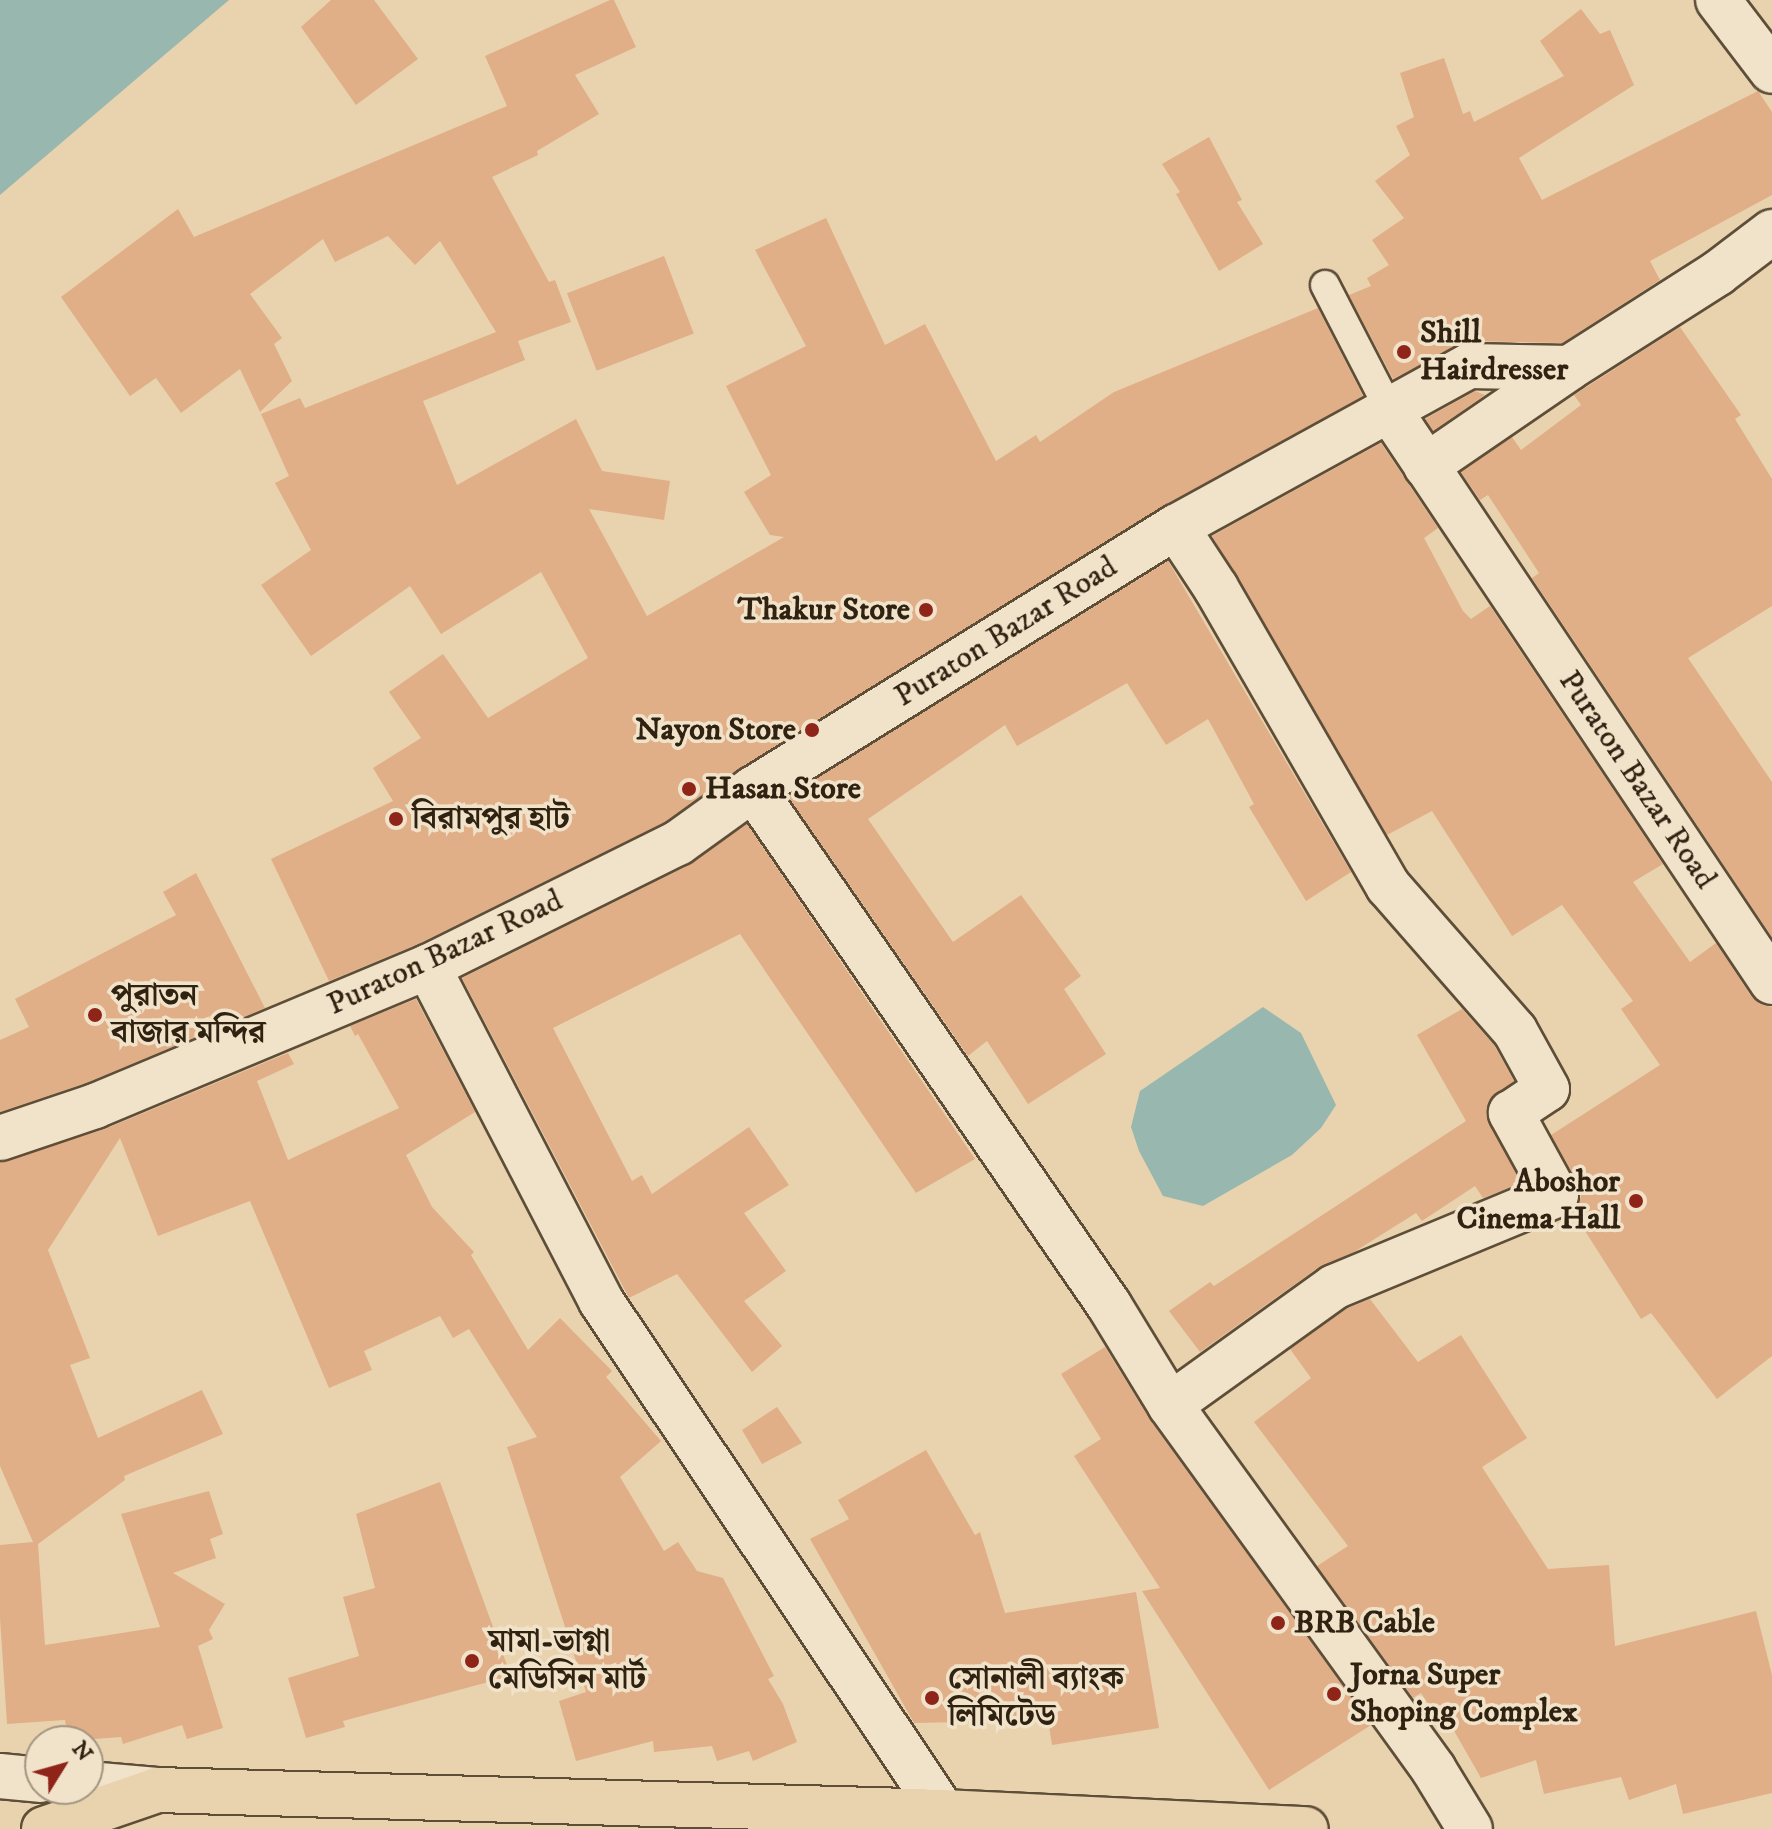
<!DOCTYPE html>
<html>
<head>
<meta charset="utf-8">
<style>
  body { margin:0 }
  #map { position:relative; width:1772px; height:1829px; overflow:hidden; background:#e9d3ae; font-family:"IM FELL DW Pica","Noto Serif Bengali",serif }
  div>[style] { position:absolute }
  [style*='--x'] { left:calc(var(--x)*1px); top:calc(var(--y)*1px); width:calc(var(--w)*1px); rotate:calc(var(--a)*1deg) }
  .water>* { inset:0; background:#97b7af }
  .building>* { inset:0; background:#e0ae87; transform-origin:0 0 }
  .roads { filter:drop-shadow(2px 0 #5e4e38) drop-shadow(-2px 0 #5e4e38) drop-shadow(0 2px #5e4e38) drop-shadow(0 -2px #5e4e38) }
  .lane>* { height:28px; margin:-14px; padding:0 14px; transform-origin:14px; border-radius:14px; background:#f1e2ca }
  .street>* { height:44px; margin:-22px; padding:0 22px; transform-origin:22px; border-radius:22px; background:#f1e2ca }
  .primary>* { height:44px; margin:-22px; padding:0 22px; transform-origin:22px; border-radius:22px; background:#e9d3ae }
  .dots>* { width:22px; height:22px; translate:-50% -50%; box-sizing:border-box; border:4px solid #f1e2ca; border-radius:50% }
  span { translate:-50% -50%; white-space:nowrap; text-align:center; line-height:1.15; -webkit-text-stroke:7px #f1e2ca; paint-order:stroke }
  .poi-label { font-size:32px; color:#2f2211; font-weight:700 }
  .left { translate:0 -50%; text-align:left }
  .right { translate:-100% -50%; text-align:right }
  .street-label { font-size:32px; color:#2f2211 }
  .north { position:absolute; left:24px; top:1725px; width:80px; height:80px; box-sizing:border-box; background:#f1e2ca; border:2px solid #a39580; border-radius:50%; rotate:53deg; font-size:22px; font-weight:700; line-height:32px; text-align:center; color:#2f2211 }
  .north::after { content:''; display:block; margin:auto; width:28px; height:36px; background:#8f2418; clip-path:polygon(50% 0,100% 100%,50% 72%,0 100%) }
</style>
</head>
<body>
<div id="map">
  <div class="water">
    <i style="clip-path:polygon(0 0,229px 0,0 195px)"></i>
    <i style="clip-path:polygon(1263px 1007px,1301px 1033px,1336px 1105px,1321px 1128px,1292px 1155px,1203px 1206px,1163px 1196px,1139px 1151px,1131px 1127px,1140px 1091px)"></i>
  </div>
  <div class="building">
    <i style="clip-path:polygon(331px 0,374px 0,418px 59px,356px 105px,301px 27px)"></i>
    <i style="clip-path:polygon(610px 0,614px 0,636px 47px,575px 75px,599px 114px,537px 151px,538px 155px,492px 177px,549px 282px,555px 280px,571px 322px,518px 341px,525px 360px,423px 401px,457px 485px,576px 419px,602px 471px,670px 481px,664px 520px,589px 509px,647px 616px,784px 537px,770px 535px,744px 492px,771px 475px,726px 386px,806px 346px,755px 250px,826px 218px,885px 345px,925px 324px,996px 461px,1036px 435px,1040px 442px,1114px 392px,1318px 308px,1363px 396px,1163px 506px,740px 768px,665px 822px,418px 944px,329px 981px,271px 859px,393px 801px,373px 768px,421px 738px,389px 692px,443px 654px,488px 718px,588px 658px,541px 572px,441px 634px,410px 586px,311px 656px,261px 585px,311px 550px,275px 483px,289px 476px,261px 414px,300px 398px,305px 408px,496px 332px,440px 241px,415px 265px,388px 236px,335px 262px,323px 239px,250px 294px,282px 338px,274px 344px,292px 381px,260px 412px,240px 369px,181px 413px,156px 378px,130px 396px,61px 297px,178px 209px,194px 237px,507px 106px,485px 56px)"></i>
    <i style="clip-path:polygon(1581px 9px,1600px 34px,1610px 30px,1634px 85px,1519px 158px,1542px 200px,1758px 91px,1772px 112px,1772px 195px,1650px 261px,1660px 280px,1562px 343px,1469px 341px,1393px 379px,1349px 295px,1371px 286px,1367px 278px,1389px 265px,1372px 240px,1404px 218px,1375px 181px,1410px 155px,1396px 126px,1414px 117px,1400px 73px,1444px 58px,1463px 114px,1470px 111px,1474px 122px,1564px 76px,1540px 41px)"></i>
    <i style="clip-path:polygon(1209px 137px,1242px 200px,1237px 202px,1263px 244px,1219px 271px,1176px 194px,1180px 192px,1162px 164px)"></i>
    <i style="left:664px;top:256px;width:83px;height:104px;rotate:69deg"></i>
    <i style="clip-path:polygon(1680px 327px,1741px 415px,1735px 419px,1772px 479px,1772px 606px,1688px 658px,1772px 782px,1772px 937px,1532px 578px,1539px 573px,1488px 495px,1480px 500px,1461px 472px,1512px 437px,1521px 450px,1581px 405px,1574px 395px)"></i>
    <i style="clip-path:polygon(1475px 391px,1485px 395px,1433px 431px,1425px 419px)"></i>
    <i style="clip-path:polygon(1381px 443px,1438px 528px,1424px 538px,1463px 611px,1471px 619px,1490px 606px,1663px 864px,1633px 882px,1690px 962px,1716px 943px,1751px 996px,1760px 1004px,1772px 1007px,1772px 1356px,1717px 1399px,1651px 1313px,1641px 1319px,1573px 1212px,1581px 1197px,1578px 1184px,1551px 1135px,1660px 1065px,1621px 1009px,1633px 1001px,1562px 905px,1512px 936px,1432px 811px,1387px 835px,1212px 536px)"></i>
    <i style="clip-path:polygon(1168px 561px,1351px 872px,1306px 901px,1249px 807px,1254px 804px,1208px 719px,1166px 745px,1127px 683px,1017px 746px,1005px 725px,868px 819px,953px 942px,1021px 895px,1081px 976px,1064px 989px,1106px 1054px,1028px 1104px,987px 1041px,968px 1056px,788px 796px)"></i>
    <i style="clip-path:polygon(747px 824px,975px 1159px,916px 1193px,740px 934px,553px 1028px,632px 1181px,642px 1175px,652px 1194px,749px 1127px,789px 1185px,744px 1213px,786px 1271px,744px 1301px,782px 1346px,752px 1372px,677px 1274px,629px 1298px,462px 978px,689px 865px)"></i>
    <i style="clip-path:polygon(196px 873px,265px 1008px,86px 1083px,0 1112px,0 1040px,29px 1027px,15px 999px,176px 915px,163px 892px)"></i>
    <i style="clip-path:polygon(416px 999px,475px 1112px,406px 1155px,432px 1207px,474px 1252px,471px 1255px,528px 1350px,560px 1318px,612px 1371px,606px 1377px,661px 1441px,620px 1477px,664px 1551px,678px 1542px,697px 1571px,723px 1578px,774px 1676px,768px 1679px,783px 1704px,797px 1742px,753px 1761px,749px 1751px,717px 1761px,712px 1746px,654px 1752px,653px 1741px,576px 1761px,559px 1701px,586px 1692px,507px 1447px,537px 1437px,469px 1329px,453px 1338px,440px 1316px,364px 1351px,372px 1370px,329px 1388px,250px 1201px,158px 1236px,120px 1138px,48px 1250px,90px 1358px,70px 1365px,98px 1438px,202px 1390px,223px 1434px,124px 1476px,125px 1480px,38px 1544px,45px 1645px,160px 1627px,121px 1514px,209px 1491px,223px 1534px,210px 1539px,216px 1558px,173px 1573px,225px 1604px,209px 1630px,213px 1639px,198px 1646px,223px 1728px,187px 1739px,182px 1725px,123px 1744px,121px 1737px,68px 1741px,65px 1720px,7px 1724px,0 1618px,0 1545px,33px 1542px,0 1466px,0 1162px,105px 1129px,288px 1053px,294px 1064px,257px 1081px,288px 1160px,399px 1108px,358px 1034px,355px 1036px,350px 1026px)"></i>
    <i style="clip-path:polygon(1462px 1009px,1494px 1045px,1514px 1081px,1489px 1101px,1486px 1114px,1521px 1183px,1483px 1198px,1475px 1186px,1422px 1221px,1416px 1213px,1354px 1252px,1319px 1267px,1200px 1352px,1169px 1311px,1210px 1282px,1214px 1286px,1466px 1121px,1417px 1035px)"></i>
    <i style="clip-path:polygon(1370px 1299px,1418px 1362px,1461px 1335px,1527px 1438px,1482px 1467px,1548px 1569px,1609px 1565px,1615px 1646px,1756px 1611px,1772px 1675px,1772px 1793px,1683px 1814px,1676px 1784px,1629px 1800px,1621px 1777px,1544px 1794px,1536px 1760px,1481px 1778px,1441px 1708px,1434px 1713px,1421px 1693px,1413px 1698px,1317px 1566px,1348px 1546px,1254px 1422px,1311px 1378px,1290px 1349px,1346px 1309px)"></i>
    <i style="clip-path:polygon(1105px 1347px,1150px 1420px,1371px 1725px,1269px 1790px,1142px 1591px,1160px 1588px,1074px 1456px,1101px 1439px,1061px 1374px)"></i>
    <i style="clip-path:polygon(777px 1407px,802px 1443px,762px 1464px,742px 1430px)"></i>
    <i style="clip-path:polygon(926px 1450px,975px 1535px,980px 1532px,1005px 1613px,1136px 1592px,1159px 1728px,1052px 1745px,1048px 1720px,914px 1723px,810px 1539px,849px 1519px,838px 1500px)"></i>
    <i style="clip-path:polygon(440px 1482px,511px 1676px,343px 1721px,345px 1727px,306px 1738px,288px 1678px,359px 1656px,343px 1597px,375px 1588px,356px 1514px)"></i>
  </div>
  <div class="roads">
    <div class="lane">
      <i style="--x:1325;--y:285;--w:142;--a:62.7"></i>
    </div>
    <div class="street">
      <i style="--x:1718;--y:0;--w:89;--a:52.7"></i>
      <i style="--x:1390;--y:411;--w:687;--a:56.22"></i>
      <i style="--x:1426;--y:466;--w:173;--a:-34.4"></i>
      <i style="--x:753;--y:789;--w:627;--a:55.4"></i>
      <i style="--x:1109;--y:1305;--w:117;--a:58.6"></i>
      <i style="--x:1170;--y:1405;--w:450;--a:54.1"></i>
      <i style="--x:1434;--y:1770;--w:69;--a:58.6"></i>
      <i style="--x:428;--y:967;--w:376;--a:62.6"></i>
      <i style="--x:601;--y:1301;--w:615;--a:56.21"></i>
      <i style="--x:0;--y:1138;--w:100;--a:-18.6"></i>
      <i style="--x:95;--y:1106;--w:361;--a:-22.7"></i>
      <i style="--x:428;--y:967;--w:279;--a:-26.4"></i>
      <i style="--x:678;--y:843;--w:92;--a:-35.8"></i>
      <i style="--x:753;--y:789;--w:498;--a:-31.8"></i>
      <i style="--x:1176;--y:527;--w:334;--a:-28.8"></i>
      <i style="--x:1469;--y:366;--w:100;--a:1.1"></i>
      <i style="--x:1569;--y:368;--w:177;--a:-32.5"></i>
      <i style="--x:1718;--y:273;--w:68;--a:-37.2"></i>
      <i style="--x:1170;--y:1405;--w:202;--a:-35.7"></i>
      <i style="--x:1334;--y:1287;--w:240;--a:-22.5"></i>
      <i style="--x:1556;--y:1195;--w:94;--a:-118.8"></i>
      <i style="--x:1511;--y:1113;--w:43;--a:-33.7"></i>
      <i style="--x:1547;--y:1089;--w:66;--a:-118.9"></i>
      <i style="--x:1515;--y:1031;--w:193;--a:-131.2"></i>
      <i style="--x:1388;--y:886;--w:344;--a:-120"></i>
      <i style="--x:1216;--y:588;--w:73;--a:-123.3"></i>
      <i style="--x:0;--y:1776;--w:40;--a:5.7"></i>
      <i style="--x:88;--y:1784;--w:69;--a:5"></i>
    </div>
    <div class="primary">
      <i style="--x:44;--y:1829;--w:120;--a:-19"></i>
      <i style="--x:157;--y:1790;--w:786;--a:1.6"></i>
      <i style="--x:943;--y:1812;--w:363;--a:2.7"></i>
    </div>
  </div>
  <div class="dots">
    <i style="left:1404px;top:352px;background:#8f2418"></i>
    <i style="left:926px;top:610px;background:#8f2418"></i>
    <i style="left:812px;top:730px;background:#8f2418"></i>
    <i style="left:689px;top:789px;background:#8f2418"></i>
    <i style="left:396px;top:819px;background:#8f2418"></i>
    <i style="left:95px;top:1015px;background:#8f2418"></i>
    <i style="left:1636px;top:1201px;background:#8f2418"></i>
    <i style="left:1278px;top:1623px;background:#8f2418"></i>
    <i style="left:472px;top:1661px;background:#8f2418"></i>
    <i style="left:1334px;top:1694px;background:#8f2418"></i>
    <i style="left:932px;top:1698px;background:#8f2418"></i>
  </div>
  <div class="poi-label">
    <span class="left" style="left:1420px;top:352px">Shill<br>Hairdresser</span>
    <span class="right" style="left:910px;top:610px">Thakur Store</span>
    <span class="right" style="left:796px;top:730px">Nayon Store</span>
    <span class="left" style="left:705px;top:789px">Hasan Store</span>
    <span class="left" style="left:412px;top:819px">বিরামপুর হাট</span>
    <span class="left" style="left:111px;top:1015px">পুরাতন<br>বাজার মন্দির</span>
    <span class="right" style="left:1620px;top:1201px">Aboshor<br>Cinema Hall</span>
    <span class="left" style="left:1294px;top:1623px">BRB Cable</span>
    <span class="left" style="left:488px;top:1661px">মামা-ভাগ্না<br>মেডিসিন মার্ট</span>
    <span class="left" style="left:1350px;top:1694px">Jorna Super<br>Shoping Complex</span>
    <span class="left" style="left:948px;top:1698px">সোনালী ব্যাংক<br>লিমিটেড</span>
  </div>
  <div class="street-label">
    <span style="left:1006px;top:632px;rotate:-32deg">Puraton Bazar Road</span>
    <span style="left:1637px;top:780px;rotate:56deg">Puraton Bazar Road</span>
    <span style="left:445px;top:953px;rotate:-25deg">Puraton Bazar Road</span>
  </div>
  <div class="north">N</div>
</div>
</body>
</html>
